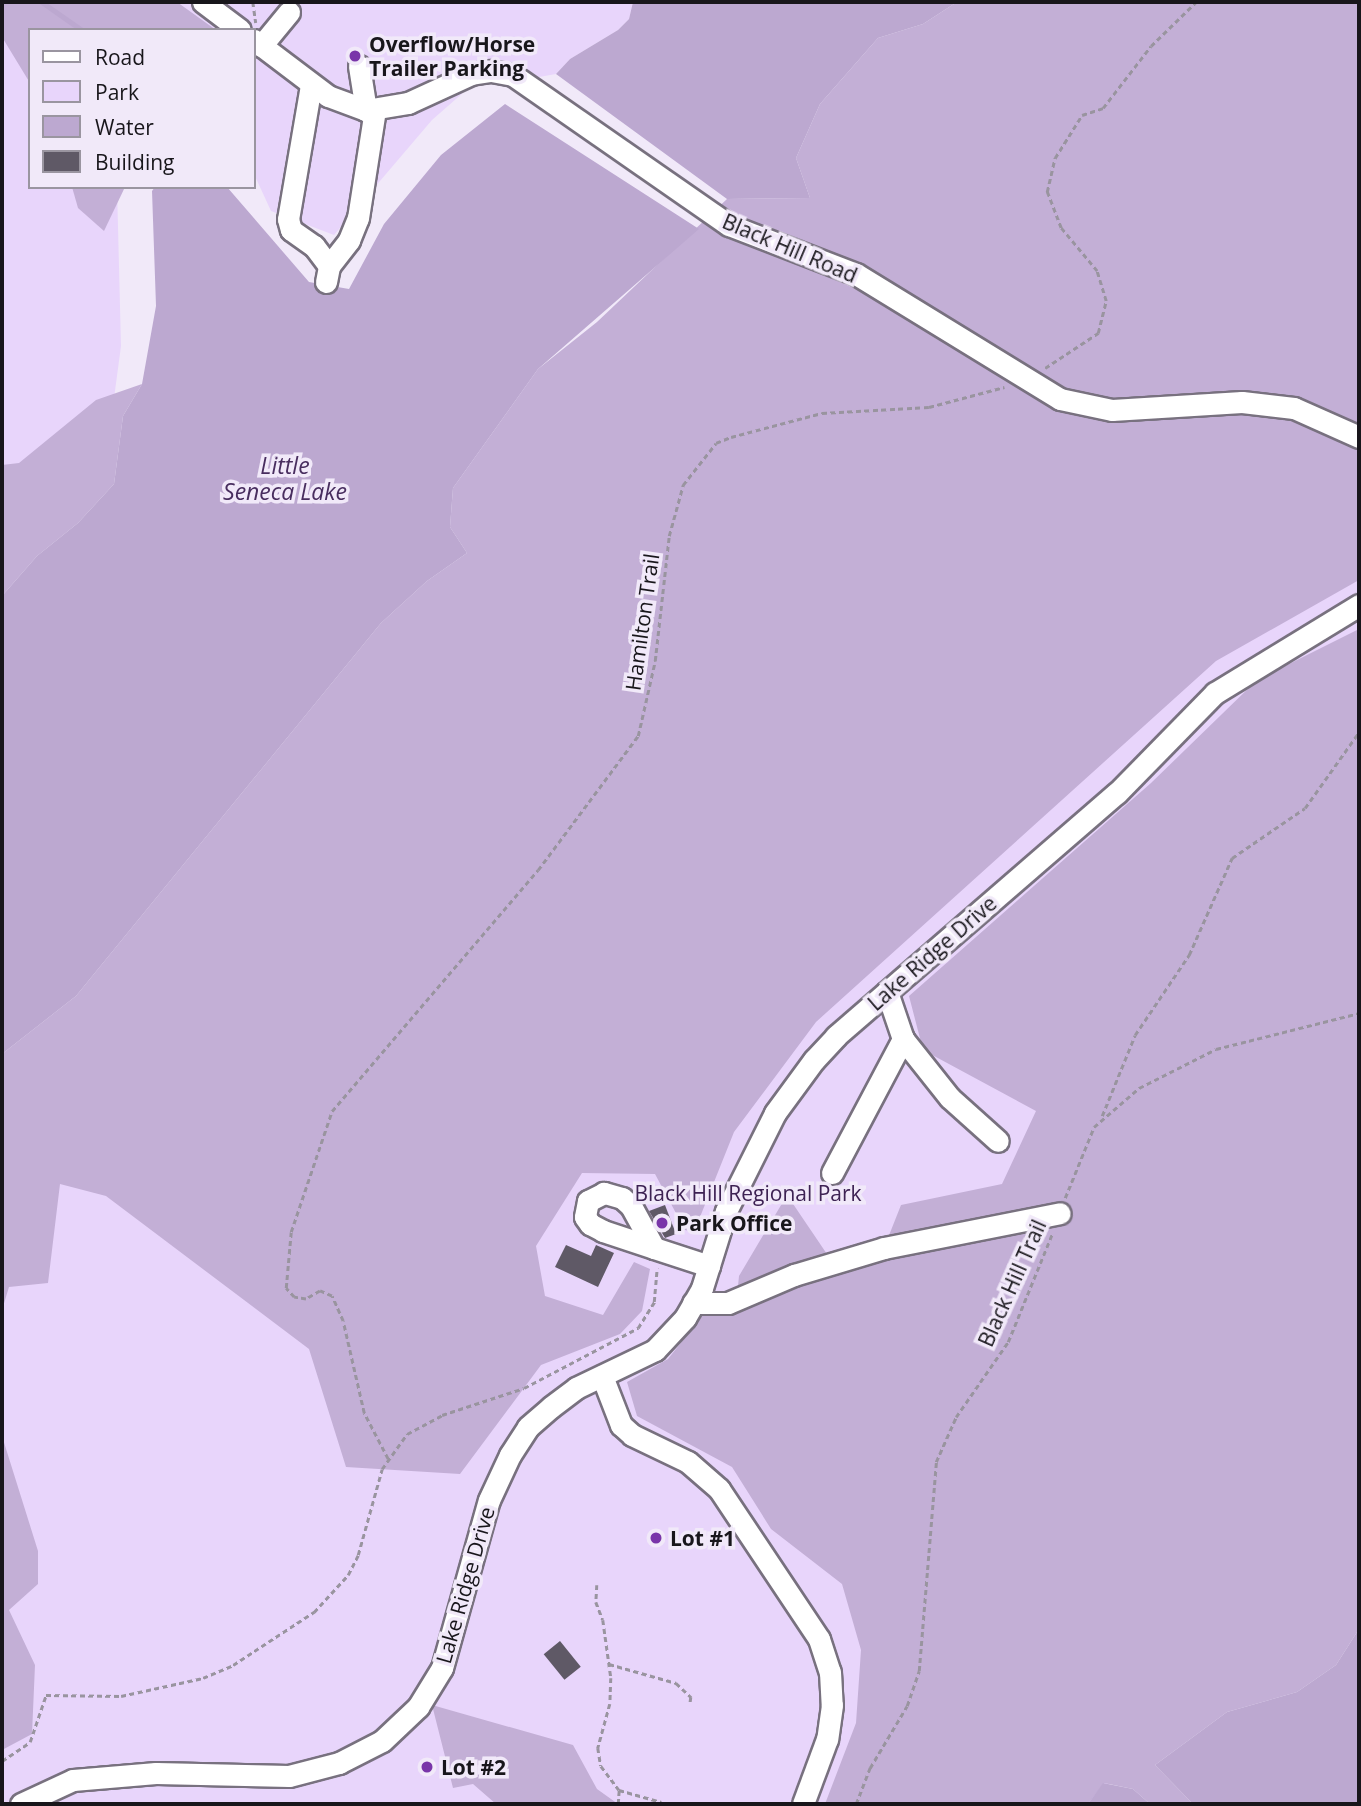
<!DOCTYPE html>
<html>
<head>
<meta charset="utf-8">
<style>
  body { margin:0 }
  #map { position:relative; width:1361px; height:1806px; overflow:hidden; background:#f1e9f9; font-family:"Open Sans",sans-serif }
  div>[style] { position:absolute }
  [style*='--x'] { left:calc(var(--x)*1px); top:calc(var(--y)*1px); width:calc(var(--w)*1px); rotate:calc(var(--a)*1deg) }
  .green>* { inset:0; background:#e8d5fb }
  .forest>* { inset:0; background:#c3afd6 }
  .water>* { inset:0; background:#bca8d0 }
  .stream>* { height:4.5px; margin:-2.25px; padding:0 2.25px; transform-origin:2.25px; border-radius:2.25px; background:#bca8d0 }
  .building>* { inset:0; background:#5f5966; transform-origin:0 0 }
  .path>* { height:2.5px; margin-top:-1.25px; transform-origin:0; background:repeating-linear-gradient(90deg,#99949f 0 5px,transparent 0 8.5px) }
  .roads { filter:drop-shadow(2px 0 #78717f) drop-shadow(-2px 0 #78717f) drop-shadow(0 2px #78717f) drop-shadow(0 -2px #78717f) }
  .minor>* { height:21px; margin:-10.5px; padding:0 10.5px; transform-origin:10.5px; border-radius:10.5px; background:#fff }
  .dots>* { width:19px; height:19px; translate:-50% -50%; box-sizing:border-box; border:4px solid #f1e9f9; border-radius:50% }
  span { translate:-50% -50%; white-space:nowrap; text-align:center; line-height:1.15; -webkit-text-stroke:7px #f1e9f9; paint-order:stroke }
  .poi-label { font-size:21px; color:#18161b; font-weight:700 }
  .left { translate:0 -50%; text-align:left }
  .street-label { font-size:21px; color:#18161b }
  .park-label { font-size:21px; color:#3d2253 }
  .water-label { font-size:23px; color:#482d5f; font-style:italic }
  .frame { position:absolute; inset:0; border:4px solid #18161b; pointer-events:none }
  .legend { position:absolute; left:28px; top:28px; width:228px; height:161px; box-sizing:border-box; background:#f1e9f9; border:2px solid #9a95a0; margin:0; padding:9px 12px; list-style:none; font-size:21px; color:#18161b }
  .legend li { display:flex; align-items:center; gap:14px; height:35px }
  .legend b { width:35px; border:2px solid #9a95a0 }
</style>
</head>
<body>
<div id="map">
  <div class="green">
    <i style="clip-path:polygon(2px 2px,633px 2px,629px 19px,618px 30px,570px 59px,556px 74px,522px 80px,488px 71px,432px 120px,334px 235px,271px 211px,254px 174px,254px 30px,30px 30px,30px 187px,117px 187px,121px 346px,106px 458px,2px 569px)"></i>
    <i style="clip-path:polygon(1104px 2px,1359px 2px,1359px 1551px,1087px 1804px,2px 1804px,2px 1075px)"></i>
  </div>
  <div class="forest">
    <i style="clip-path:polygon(2px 2px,177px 2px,216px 30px,30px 30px,30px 83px,2px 37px)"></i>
    <i style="clip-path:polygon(957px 2px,1359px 2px,1359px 580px,1216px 661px,816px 1022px,734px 1132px,694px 1232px,685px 1230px,655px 1174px,582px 1173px,536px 1246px,545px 1296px,603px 1315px,634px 1262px,650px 1269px,642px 1311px,620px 1334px,541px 1365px,460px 1474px,346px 1467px,309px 1349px,106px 1196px,60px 1184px,48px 1283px,9px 1287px,2px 1310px,2px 1054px,76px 996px,381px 623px,427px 581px,467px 553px,450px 527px,453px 488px,538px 369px,597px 322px,727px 199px,810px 198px,796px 158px,820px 104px,878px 38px,923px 24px)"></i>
    <i style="clip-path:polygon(72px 187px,125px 187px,104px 231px,78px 208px)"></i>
    <i style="clip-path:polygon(142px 384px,123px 416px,114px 484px,78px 523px,37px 556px,2px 596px,2px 465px,19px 463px,96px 400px)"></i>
    <i style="clip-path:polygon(1359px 629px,1359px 1629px,1336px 1665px,1297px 1692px,1227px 1712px,1155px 1765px,1193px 1804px,1150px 1804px,1133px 1789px,1104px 1783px,1088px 1804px,825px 1804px,856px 1723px,861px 1650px,842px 1584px,771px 1529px,732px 1467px,637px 1416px,627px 1382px,668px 1359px,702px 1316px,735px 1315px,739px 1276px,787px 1195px,833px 1263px,884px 1248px,901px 1205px,1002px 1184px,1036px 1111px,923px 1050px,909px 996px,1151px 783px,1257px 680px)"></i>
    <i style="clip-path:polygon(2px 1436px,38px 1551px,38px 1584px,9px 1610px,35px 1665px,32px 1734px,2px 1750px)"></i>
    <i style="clip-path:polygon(432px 1705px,573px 1745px,597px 1789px,618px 1804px,496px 1804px,473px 1784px,453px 1788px)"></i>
  </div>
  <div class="water">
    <i style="clip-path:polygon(633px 2px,957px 2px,923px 24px,878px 38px,820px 104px,796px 158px,810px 198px,727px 199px,556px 74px,570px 59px,618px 30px,629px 19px)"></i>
    <i style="clip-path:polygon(505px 104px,699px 229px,538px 369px,453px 488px,450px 527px,467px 553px,427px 581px,381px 623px,76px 996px,2px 1054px,2px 596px,37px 556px,78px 523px,114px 484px,123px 416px,142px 384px,156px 306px,152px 191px,155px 187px,227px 187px,309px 282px,349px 289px,384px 224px,441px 155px)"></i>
    <i style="clip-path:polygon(1359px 1629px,1359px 1804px,1193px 1804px,1155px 1765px,1227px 1712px,1297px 1692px,1336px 1665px)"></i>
    <i style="clip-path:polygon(1103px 1783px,1133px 1789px,1150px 1804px,1088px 1804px)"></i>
  </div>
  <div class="stream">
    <i style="--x:42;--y:2;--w:49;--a:35"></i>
  </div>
  <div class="building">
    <i style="clip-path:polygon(665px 1205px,676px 1234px,665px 1238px,649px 1211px)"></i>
    <i style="clip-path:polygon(566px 1245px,591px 1256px,596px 1245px,614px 1253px,598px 1287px,555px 1267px)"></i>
    <i style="left:560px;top:1641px;width:33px;height:21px;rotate:51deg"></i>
  </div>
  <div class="path">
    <i style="--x:253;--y:2;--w:21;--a:82"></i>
    <i style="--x:1045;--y:368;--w:64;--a:-33.4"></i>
    <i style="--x:1098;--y:333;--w:33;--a:-76"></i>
    <i style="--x:1106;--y:301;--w:31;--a:-107"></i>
    <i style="--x:1097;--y:271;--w:56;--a:-129.9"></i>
    <i style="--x:1061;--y:228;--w:39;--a:-111"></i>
    <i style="--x:1047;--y:192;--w:35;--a:-77"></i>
    <i style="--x:1055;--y:158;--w:51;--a:-57.9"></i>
    <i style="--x:1082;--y:115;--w:22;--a:-18"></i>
    <i style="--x:1103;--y:108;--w:78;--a:-52.3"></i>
    <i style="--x:1151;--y:46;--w:63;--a:-44.4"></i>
    <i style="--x:1102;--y:1116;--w:87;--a:-67.8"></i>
    <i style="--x:1135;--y:1035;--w:97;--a:-56"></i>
    <i style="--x:1189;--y:955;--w:106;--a:-66.1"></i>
    <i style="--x:1232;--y:858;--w:88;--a:-34.4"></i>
    <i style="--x:1305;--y:808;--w:93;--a:-54.6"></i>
    <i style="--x:1065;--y:1198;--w:77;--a:-67.8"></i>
    <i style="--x:1094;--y:1127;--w:60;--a:-40.9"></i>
    <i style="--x:1139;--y:1088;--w:86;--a:-26.9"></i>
    <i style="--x:1216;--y:1049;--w:147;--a:-14.1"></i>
    <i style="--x:388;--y:1459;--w:52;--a:-117.6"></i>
    <i style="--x:364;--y:1413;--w:94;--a:-102.9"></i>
    <i style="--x:343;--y:1321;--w:27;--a:-114"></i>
    <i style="--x:332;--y:1296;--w:13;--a:-157"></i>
    <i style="--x:320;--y:1291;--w:16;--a:150"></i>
    <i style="--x:306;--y:1299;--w:12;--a:-171"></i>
    <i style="--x:294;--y:1297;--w:12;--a:-132"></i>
    <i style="--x:286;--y:1288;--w:56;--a:-84.9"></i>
    <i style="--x:291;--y:1232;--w:128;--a:-71.3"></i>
    <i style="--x:332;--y:1111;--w:317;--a:-49.5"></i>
    <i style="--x:538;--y:870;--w:167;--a:-53.3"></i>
    <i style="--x:638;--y:736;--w:77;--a:-77.2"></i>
    <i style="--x:655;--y:661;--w:126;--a:-83.6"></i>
    <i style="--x:669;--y:536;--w:53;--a:-74.6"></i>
    <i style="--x:683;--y:485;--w:53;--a:-51.8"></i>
    <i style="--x:716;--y:443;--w:16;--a:-22"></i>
    <i style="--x:731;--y:437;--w:94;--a:-14.8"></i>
    <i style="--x:822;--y:413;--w:107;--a:-3.2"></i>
    <i style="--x:929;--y:407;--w:78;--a:-14.9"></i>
    <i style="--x:597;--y:1585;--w:17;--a:93"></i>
    <i style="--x:596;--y:1602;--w:19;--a:69"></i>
    <i style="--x:603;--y:1620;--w:59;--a:82.1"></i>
    <i style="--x:611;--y:1678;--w:26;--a:92"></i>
    <i style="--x:610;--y:1704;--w:46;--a:105.3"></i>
    <i style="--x:598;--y:1748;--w:18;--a:81"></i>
    <i style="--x:601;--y:1766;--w:30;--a:53"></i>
    <i style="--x:619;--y:1790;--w:44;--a:15.9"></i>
    <i style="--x:609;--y:1664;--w:70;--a:15.8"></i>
    <i style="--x:676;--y:1683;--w:21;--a:43"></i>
    <i style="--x:691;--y:1697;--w:8;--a:97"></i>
    <i style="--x:2;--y:1761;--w:34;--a:-34"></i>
    <i style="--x:30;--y:1742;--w:50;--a:-71.2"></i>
    <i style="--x:46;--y:1695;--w:75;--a:0.8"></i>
    <i style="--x:121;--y:1696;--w:84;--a:-12.4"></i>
    <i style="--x:203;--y:1678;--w:33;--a:-23"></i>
    <i style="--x:233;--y:1665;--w:97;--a:-33.2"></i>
    <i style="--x:314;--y:1612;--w:50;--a:-47.4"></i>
    <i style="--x:348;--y:1575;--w:22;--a:-63"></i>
    <i style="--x:358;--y:1555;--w:89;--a:-74.4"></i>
    <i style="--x:382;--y:1469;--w:43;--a:-54.5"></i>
    <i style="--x:407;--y:1434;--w:40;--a:-28"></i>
    <i style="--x:442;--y:1415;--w:86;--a:-18.2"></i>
    <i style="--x:524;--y:1388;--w:129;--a:-27.8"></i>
    <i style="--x:638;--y:1328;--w:31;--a:-58"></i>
    <i style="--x:654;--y:1302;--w:34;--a:-85"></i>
    <i style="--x:618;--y:1804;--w:14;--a:-86"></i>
    <i style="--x:856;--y:1804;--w:39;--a:-69"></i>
    <i style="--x:870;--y:1768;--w:72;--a:-59.2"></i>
    <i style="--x:907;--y:1706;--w:37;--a:-71"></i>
    <i style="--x:919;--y:1671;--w:210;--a:-85.3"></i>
    <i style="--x:936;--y:1462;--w:49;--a:-66"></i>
    <i style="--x:956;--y:1417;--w:91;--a:-55.3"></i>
    <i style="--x:1008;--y:1342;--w:117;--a:-67.8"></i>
  </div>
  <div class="roads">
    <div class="minor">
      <i style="--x:203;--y:2;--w:46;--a:37.1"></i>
      <i style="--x:254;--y:40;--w:93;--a:37.1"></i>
      <i style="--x:328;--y:96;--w:40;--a:20.2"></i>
      <i style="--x:366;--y:110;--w:43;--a:-9.5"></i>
      <i style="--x:408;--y:103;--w:69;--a:-24.7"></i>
      <i style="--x:471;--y:74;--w:20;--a:-9"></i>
      <i style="--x:491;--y:71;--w:22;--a:10"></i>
      <i style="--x:513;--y:75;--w:263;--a:34.8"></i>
      <i style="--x:729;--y:225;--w:136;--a:21.1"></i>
      <i style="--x:856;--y:274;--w:239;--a:31.5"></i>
      <i style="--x:1060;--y:399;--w:53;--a:11.9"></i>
      <i style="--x:1112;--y:410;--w:130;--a:-3.5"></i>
      <i style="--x:1242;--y:402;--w:52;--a:6.6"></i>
      <i style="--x:1294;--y:408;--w:71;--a:24"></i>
      <i style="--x:261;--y:46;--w:44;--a:-50.5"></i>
      <i style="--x:359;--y:66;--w:45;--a:81"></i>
      <i style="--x:311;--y:85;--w:136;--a:99.7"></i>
      <i style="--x:288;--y:219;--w:11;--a:75"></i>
      <i style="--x:291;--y:230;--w:28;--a:35"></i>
      <i style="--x:314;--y:246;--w:25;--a:53"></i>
      <i style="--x:326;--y:282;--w:16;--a:-79"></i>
      <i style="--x:329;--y:266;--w:33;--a:-52"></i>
      <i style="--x:349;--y:240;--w:24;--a:-68"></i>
      <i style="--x:358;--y:218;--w:109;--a:-81.1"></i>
      <i style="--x:887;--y:992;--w:50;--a:71.2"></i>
      <i style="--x:903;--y:1039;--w:75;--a:51.5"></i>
      <i style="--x:950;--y:1098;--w:64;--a:41.9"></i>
      <i style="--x:832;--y:1173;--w:152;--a:-62.1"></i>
      <i style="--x:654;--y:1248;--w:48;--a:-118.7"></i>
      <i style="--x:631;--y:1206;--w:12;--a:-138"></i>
      <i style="--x:622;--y:1198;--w:19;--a:-164"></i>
      <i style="--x:604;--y:1193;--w:18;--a:153"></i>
      <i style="--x:588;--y:1201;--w:16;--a:101"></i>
      <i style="--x:585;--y:1217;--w:9;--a:54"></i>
      <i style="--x:590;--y:1224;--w:15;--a:28"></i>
      <i style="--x:603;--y:1231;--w:54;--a:18.4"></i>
      <i style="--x:654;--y:1248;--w:58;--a:18.1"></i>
      <i style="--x:693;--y:1303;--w:35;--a:0"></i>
      <i style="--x:728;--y:1303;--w:72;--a:-23"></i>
      <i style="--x:794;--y:1275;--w:94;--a:-16.7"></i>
      <i style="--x:884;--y:1248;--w:179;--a:-11.2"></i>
      <i style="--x:602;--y:1376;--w:53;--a:68.8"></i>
      <i style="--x:621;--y:1425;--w:15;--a:42"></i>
      <i style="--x:632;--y:1435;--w:62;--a:25.7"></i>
      <i style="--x:688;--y:1462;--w:41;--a:41.1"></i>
      <i style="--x:719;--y:1489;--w:180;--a:56.3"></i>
      <i style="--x:819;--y:1639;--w:35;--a:72"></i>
      <i style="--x:830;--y:1672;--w:33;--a:87"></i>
      <i style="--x:832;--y:1705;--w:34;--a:98"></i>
      <i style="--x:827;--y:1739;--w:69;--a:110.3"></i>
      <i style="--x:21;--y:1804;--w:57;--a:-24.8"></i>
      <i style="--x:73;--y:1780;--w:83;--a:-4.8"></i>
      <i style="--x:156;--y:1773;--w:133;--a:1.3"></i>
      <i style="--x:289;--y:1776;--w:52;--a:-14.6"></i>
      <i style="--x:339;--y:1763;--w:48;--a:-27.1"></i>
      <i style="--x:382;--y:1741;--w:50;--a:-43.4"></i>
      <i style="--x:418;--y:1707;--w:46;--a:-58.4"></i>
      <i style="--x:442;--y:1668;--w:174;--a:-74.4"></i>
      <i style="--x:489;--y:1500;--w:50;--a:-65"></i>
      <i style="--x:510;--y:1455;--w:33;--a:-57"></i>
      <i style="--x:528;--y:1427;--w:30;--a:-41"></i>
      <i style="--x:551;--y:1407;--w:31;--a:-37"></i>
      <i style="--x:576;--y:1388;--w:88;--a:-25.7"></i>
      <i style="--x:655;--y:1350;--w:44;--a:-46.8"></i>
      <i style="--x:685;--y:1318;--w:34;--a:-60"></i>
      <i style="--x:702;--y:1288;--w:81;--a:-72.7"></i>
      <i style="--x:726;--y:1211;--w:110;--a:-63.4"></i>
      <i style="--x:775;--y:1113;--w:66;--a:-53.7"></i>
      <i style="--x:814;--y:1060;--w:33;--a:-47"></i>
      <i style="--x:836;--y:1036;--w:371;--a:-40.9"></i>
      <i style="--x:1117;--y:793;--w:140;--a:-45.6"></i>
      <i style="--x:1215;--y:693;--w:169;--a:-31.4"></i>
    </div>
  </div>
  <div class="dots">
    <i style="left:355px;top:56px;background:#7935a9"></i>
    <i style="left:662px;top:1223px;background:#7935a9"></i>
    <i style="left:656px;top:1538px;background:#7935a9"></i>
    <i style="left:427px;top:1767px;background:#7935a9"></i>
  </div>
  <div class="poi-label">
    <span class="left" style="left:369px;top:56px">Overflow/Horse<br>Trailer Parking</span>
    <span class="left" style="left:676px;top:1223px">Park Office</span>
    <span class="left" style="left:670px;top:1538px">Lot #1</span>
    <span class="left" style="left:441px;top:1767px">Lot #2</span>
  </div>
  <div class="street-label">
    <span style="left:790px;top:248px;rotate:23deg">Black Hill Road</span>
    <span style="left:642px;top:622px;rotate:-82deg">Hamilton Trail</span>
    <span style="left:932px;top:953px;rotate:-41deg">Lake Ridge Drive</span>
    <span style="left:1012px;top:1283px;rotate:-66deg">Black Hill Trail</span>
    <span style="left:465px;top:1585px;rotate:-74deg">Lake Ridge Drive</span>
  </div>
  <div class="park-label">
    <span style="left:748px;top:1193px">Black Hill Regional Park</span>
  </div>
  <div class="water-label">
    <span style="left:285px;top:478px">Little<br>Seneca Lake</span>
  </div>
  <div class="frame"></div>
  <ul class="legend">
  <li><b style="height:9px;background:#fff"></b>Road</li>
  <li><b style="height:19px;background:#e8d5fb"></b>Park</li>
  <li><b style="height:19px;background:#bca8d0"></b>Water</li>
  <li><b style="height:19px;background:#5f5966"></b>Building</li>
  </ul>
</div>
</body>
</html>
